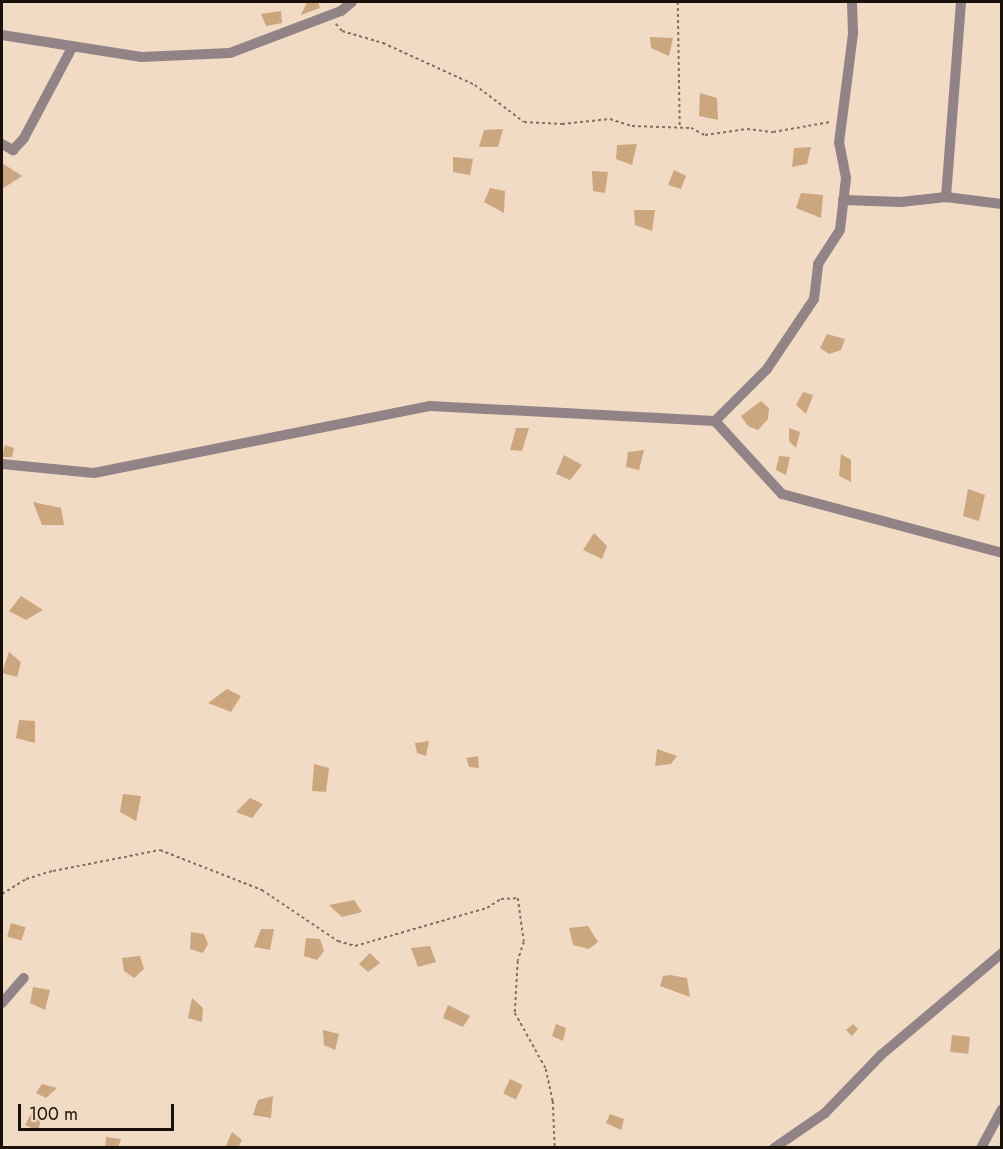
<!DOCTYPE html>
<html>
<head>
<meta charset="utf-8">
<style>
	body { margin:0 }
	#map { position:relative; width:1003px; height:1149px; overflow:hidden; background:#f1dbc5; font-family:Jost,sans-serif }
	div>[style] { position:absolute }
	.building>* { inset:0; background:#cca67e; transform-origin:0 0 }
	.path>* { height:1.5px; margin-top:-0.75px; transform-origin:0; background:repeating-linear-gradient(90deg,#817264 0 3px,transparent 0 6px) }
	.street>* { height:10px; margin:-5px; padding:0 5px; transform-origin:5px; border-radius:5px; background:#928486 }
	span { translate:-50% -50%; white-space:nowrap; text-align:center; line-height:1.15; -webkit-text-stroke:4.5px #f1dbc5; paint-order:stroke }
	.frame { position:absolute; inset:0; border:3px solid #19110a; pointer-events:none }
	.scale { position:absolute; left:18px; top:1104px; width:156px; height:27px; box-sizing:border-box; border:3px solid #19110a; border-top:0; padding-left:8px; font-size:18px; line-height:21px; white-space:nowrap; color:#19110a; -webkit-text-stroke:4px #f1dbc5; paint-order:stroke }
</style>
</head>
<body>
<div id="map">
	<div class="building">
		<i style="clip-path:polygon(307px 2px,318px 2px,320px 8px,301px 15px)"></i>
		<i style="clip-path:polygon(281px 11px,282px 23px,266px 26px,261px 14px)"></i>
		<i style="clip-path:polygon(650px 37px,673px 38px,669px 56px,651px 48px)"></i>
		<i style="clip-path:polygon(700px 93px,717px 98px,718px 120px,699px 116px)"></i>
		<i style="clip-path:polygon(503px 129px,498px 147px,479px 147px,484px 130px)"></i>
		<i style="clip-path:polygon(637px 144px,632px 165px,616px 159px,617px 145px)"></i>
		<i style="clip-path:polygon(811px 147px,807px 164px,792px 167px,794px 148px)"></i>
		<i style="clip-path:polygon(453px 157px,473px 159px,470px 175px,453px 172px)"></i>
		<i style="clip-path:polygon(2px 163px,22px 176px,2px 189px)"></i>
		<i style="clip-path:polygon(674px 170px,686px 176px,681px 189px,668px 185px)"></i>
		<i style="clip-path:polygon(592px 171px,608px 172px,605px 193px,593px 191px)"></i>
		<i style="clip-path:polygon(490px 188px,505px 191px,504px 213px,484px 202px)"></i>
		<i style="clip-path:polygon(801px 193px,823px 195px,821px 218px,796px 208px)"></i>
		<i style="clip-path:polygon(634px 210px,655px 210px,652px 231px,635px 225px)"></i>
		<i style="clip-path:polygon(827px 334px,845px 339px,841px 350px,829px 354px,820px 348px)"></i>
		<i style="clip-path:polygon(803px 392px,813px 395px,806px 414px,796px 405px)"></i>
		<i style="clip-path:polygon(761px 401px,769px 408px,768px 419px,758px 430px,748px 426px,741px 416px)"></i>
		<i style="clip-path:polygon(516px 428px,529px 428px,522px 451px,510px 450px)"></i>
		<i style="clip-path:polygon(789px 428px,800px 432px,796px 448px,789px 441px)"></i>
		<i style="clip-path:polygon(5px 445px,14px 448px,12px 457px,2px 457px)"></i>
		<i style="clip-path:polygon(644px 450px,639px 470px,626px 467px,628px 452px)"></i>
		<i style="clip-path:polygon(841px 454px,851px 460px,851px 482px,839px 476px)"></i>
		<i style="clip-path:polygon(564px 455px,582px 465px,570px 480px,556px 474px)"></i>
		<i style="clip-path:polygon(779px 456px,790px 457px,786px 475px,776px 470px)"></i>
		<i style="clip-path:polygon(968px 489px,985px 495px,979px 521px,963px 516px)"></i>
		<i style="clip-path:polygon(33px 502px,61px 508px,64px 525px,42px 525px)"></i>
		<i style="clip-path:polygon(594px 533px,607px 546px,602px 559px,583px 550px)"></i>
		<i style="clip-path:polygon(21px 596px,43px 610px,26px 620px,9px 611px)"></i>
		<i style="clip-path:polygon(9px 652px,21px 662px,17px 677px,2px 673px)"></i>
		<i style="clip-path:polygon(227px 689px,241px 696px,231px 712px,208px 703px)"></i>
		<i style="clip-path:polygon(19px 720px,35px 721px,35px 743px,16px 738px)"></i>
		<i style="clip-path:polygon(429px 741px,426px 756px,417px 753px,415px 743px)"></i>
		<i style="clip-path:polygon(657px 749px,677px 756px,671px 764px,655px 766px)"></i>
		<i style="clip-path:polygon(478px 756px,479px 768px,469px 767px,466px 758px)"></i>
		<i style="clip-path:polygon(314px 764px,329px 768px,326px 792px,312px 791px)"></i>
		<i style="clip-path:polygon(123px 794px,141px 796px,136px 821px,120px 812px)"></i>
		<i style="clip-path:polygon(250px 798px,263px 804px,252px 818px,236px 812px)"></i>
		<i style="clip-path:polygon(354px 900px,362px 912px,342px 917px,329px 905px)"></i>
		<i style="left:11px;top:923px;width:15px;height:14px;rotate:16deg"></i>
		<i style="clip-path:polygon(588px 926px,598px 942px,589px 949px,573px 945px,569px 928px)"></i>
		<i style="clip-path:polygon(261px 929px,274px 929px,270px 950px,254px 947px)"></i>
		<i style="clip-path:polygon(191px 932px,204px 934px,208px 944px,203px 953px,190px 949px)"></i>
		<i style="clip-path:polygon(306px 938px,320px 939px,324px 951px,317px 960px,304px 956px)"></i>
		<i style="clip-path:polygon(430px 946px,436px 962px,418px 967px,411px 948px)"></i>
		<i style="clip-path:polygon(370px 953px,380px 963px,368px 972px,359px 964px)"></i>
		<i style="clip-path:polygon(140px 956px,144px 969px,134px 978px,124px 971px,122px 958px)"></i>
		<i style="clip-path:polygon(670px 975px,687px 978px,690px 997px,660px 986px,663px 976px)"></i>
		<i style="clip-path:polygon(33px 987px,50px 990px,45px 1010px,30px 1003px)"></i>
		<i style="clip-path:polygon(192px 998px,203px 1008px,202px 1022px,188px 1018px)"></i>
		<i style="clip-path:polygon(448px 1005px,470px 1016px,463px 1027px,443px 1018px)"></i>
		<i style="clip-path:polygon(556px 1024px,566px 1028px,563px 1041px,552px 1036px)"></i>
		<i style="clip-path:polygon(853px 1024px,858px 1029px,852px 1036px,846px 1030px)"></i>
		<i style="clip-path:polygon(323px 1030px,339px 1034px,335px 1050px,324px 1045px)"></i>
		<i style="left:952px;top:1035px;width:18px;height:17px;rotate:6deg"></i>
		<i style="left:510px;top:1079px;width:14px;height:16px;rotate:25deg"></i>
		<i style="clip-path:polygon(42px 1084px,57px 1088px,46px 1098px,36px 1093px)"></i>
		<i style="clip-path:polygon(273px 1096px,271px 1118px,253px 1115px,258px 1100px)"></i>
		<i style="clip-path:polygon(31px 1114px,42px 1116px,38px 1131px,25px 1125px)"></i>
		<i style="clip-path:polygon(610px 1114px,624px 1119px,621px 1130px,606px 1123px)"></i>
		<i style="clip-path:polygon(232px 1132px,242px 1140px,238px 1148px,225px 1148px)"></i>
		<i style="clip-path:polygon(106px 1137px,121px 1139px,118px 1148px,105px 1148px)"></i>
	</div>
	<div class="path">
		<i style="left:678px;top:2px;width:124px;rotate:89.1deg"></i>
		<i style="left:336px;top:24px;width:9px;rotate:49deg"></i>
		<i style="left:342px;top:31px;width:43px;rotate:16.3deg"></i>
		<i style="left:383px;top:43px;width:101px;rotate:24.5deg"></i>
		<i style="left:475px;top:85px;width:61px;rotate:37.1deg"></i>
		<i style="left:524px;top:122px;width:38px;rotate:3deg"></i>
		<i style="left:562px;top:124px;width:48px;rotate:-5.9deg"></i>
		<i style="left:610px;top:119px;width:23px;rotate:18deg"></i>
		<i style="left:632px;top:126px;width:59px;rotate:1.9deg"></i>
		<i style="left:691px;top:128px;width:16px;rotate:27deg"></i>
		<i style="left:705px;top:135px;width:42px;rotate:-8.1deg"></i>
		<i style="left:747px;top:129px;width:26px;rotate:7deg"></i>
		<i style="left:773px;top:132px;width:58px;rotate:-10deg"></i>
		<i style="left:2px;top:894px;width:28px;rotate:-32deg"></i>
		<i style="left:26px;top:879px;width:28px;rotate:-17deg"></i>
		<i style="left:53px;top:871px;width:109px;rotate:-11.1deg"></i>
		<i style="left:160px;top:850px;width:110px;rotate:21.4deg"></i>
		<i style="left:262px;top:890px;width:92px;rotate:33.9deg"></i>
		<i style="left:338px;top:941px;width:18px;rotate:16deg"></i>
		<i style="left:355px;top:946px;width:137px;rotate:-16.1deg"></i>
		<i style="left:487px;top:908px;width:17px;rotate:-33deg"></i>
		<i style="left:501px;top:899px;width:17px;rotate:-3deg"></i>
		<i style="left:518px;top:898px;width:44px;rotate:82.2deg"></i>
		<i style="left:524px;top:942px;width:20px;rotate:108deg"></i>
		<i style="left:518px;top:961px;width:52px;rotate:93.3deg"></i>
		<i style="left:515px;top:1013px;width:64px;rotate:61deg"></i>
		<i style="left:546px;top:1069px;width:33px;rotate:78deg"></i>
		<i style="left:553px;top:1101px;width:47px;rotate:87.6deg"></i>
	</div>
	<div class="street">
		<i style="left:961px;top:2px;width:196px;rotate:94.4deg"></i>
		<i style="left:946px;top:197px;width:56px;rotate:7.1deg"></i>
		<i style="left:2px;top:35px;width:141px;rotate:9deg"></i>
		<i style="left:141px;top:57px;width:89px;rotate:-2.6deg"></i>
		<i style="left:230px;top:53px;width:119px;rotate:-20.7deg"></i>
		<i style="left:341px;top:11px;width:14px;rotate:-39deg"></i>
		<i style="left:2px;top:144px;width:13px;rotate:29deg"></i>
		<i style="left:13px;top:150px;width:16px;rotate:-47deg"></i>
		<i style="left:24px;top:138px;width:104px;rotate:-62deg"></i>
		<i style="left:843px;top:200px;width:58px;rotate:2deg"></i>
		<i style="left:901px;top:202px;width:45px;rotate:-6.3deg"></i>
		<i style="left:715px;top:421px;width:99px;rotate:47.5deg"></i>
		<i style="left:782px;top:494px;width:228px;rotate:15deg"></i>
		<i style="left:2px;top:464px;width:92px;rotate:5.6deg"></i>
		<i style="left:94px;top:473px;width:343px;rotate:-11.3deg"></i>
		<i style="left:430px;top:406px;width:285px;rotate:3deg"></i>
		<i style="left:715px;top:421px;width:74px;rotate:-45deg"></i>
		<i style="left:767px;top:369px;width:84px;rotate:-56.1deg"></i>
		<i style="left:814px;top:299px;width:35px;rotate:-83deg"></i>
		<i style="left:818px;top:264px;width:40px;rotate:-57.1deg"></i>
		<i style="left:840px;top:230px;width:52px;rotate:-83.4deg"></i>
		<i style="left:846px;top:178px;width:36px;rotate:-101deg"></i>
		<i style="left:839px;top:143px;width:111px;rotate:-82.7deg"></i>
		<i style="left:853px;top:33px;width:31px;rotate:-92deg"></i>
		<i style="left:2px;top:1003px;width:33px;rotate:-49deg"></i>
		<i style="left:774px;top:1148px;width:62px;rotate:-34.5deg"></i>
		<i style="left:825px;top:1113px;width:81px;rotate:-46deg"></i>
		<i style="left:881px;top:1055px;width:158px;rotate:-40.1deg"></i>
		<i style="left:981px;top:1148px;width:44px;rotate:-61.7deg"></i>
	</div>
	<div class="frame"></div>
	<div class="scale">100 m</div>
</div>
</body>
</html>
